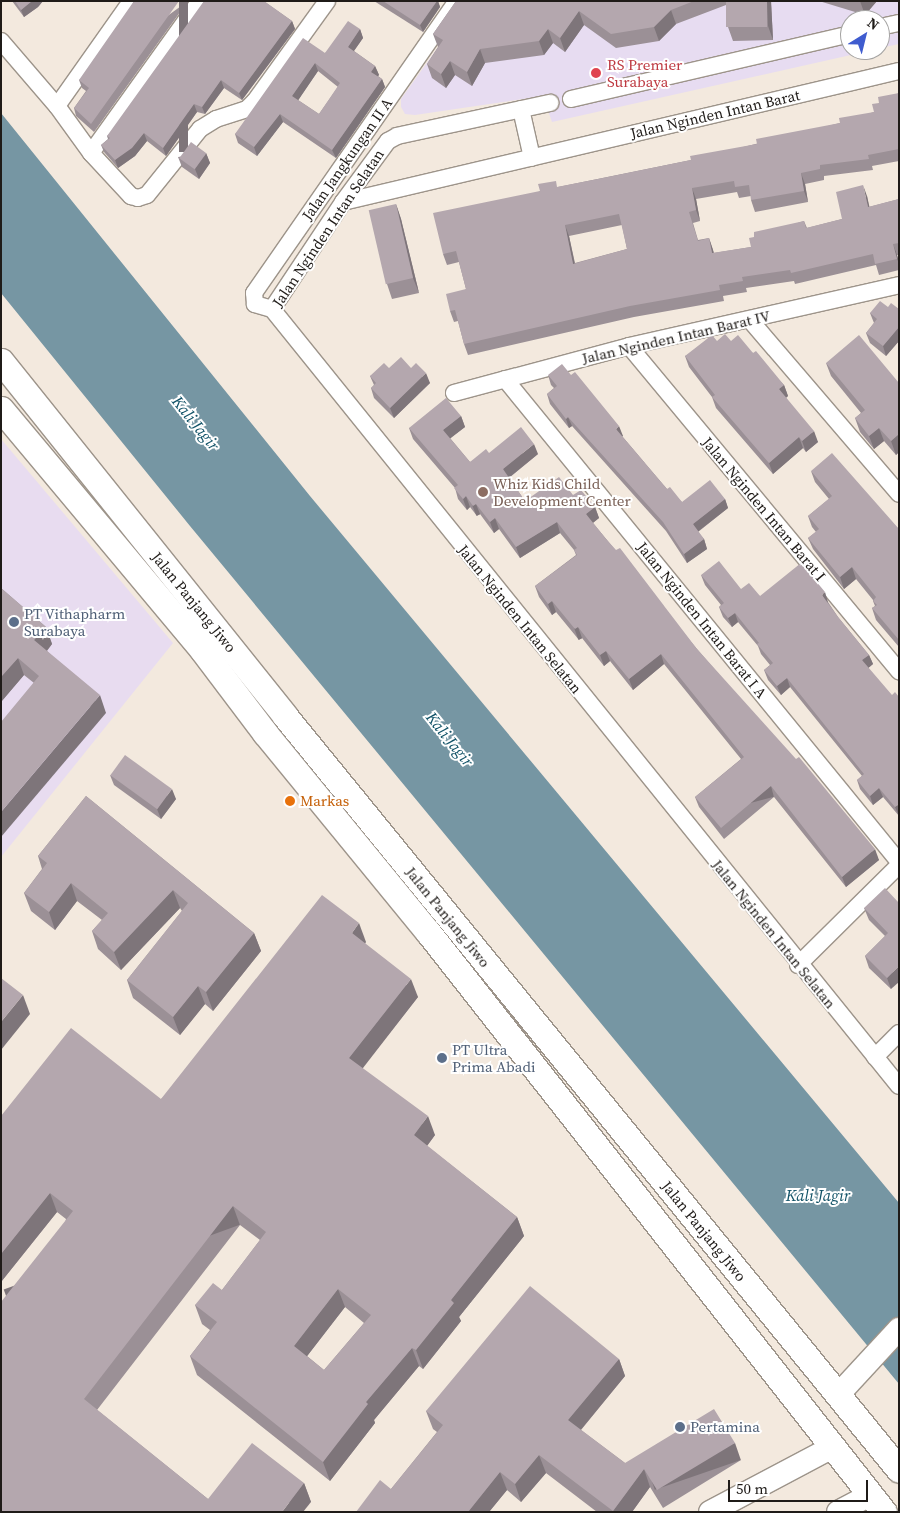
<!DOCTYPE html>
<html>
<head>
<meta charset="utf-8">
<style>
	body { margin:0 }
	#map { position:relative; width:900px; height:1513px; overflow:hidden; background:#f3e9de; font-family:"Source Serif 4",serif }
	div>[style] { position:absolute }
	.industrial>* { inset:0; background:#e8dcf0 }
	.medical>* { inset:0; background:#e7dcf1 }
	.water>* { inset:0; background:#7696a3 }
	.roads { filter:drop-shadow(1px 0 #9d948a) drop-shadow(-1px 0 #9d948a) drop-shadow(0 1px #9d948a) drop-shadow(0 -1px #9d948a) }
	.street>* { height:16px; margin:-8px; padding:0 8px; transform-origin:8px; border-radius:8px; background:#fff }
	.secondary>* { height:22px; margin:-11px; padding:0 11px; transform-origin:11px; border-radius:11px; background:#fff }
	.primary>* { height:25px; margin:-12.5px; padding:0 12.5px; transform-origin:12.5px; border-radius:12.5px; background:#fff }
	.wall>* { inset:0; background:#9b9096 }
	.shaded-wall>* { inset:0; background:#7e757a; transform-origin:0 0 }
	.building>* { inset:0; background:#b4a7ae; transform-origin:0 0 }
	.dots>* { width:14px; height:14px; translate:-50% -50%; box-sizing:border-box; border:2px solid #fff; border-radius:50% }
	span { translate:-50% -50%; white-space:nowrap; text-align:center; line-height:1.15; -webkit-text-stroke:4px #fff; paint-order:stroke }
	.health-label { font-size:15px; color:#be3a42 }
	.left { translate:0 -50%; text-align:left }
	.street-label { font-size:15px; color:#1f1b18 }
	.education-label { font-size:15px; color:#785e54 }
	.service-label { font-size:15px; color:#4e5e75 }
	.food-label { font-size:15px; color:#c56008 }
	.water-label { font-size:16px; color:#125368; font-style:italic }
	.frame { position:absolute; inset:0; border:2px solid #1f1b18; pointer-events:none }
	.north { position:absolute; left:840px; top:10px; width:50px; height:50px; box-sizing:border-box; background:#fff; border:1px solid #a5a4a3; border-radius:50%; rotate:36deg; font-size:14px; font-weight:700; line-height:20px; text-align:center; color:#1f1b18 }
	.north::after { content:''; display:block; margin:auto; width:18px; height:22px; background:#3f5ccf; clip-path:polygon(50% 0,100% 100%,50% 72%,0 100%) }
	.scale { position:absolute; left:728px; top:1480px; width:140px; height:22px; box-sizing:border-box; border:2px solid #1f1b18; border-top:0; padding-left:6px; font-size:15px; line-height:18px; white-space:nowrap; color:#1f1b18; -webkit-text-stroke:4px #fff; paint-order:stroke }
</style>
</head>
<body>
<div id="map">
	<div class="industrial">
		<i style="clip-path:polygon(1px 439px,173px 643px,1px 857px)"></i>
	</div>
	<div class="medical">
		<i style="clip-path:polygon(471px 1px,899px 1px,899px 44px,880px 48px,880px 20px,850px 20px,850px 50px,873px 50px,552px 122px,543px 96px,415px 115px,405px 114px,401px 107px,401px 99px)"></i>
	</div>
	<div class="water">
		<i style="clip-path:polygon(1px 113px,310px 496px,899px 1203px,899px 1384px,190px 526px,1px 293px)"></i>
	</div>
	<div class="roads">
		<div class="street">
			<i style="left:880px;top:27px;width:19px;rotate:-12deg"></i>
			<i style="left:1px;top:41px;width:86px;rotate:49.3deg"></i>
			<i style="left:57px;top:106px;width:58px;rotate:54.1deg"></i>
			<i style="left:91px;top:153px;width:59px;rotate:47.1deg"></i>
			<i style="left:131px;top:196px;width:7px;rotate:16deg"></i>
			<i style="left:138px;top:198px;width:9px;rotate:-18deg"></i>
			<i style="left:147px;top:195px;width:85px;rotate:-51.2deg"></i>
			<i style="left:200px;top:129px;width:19px;rotate:-32deg"></i>
			<i style="left:216px;top:119px;width:33px;rotate:-18deg"></i>
			<i style="left:247px;top:109px;width:11px;rotate:-45deg"></i>
			<i style="left:255px;top:101px;width:123px;rotate:-54.2deg"></i>
			<i style="left:571px;top:99px;width:286px;rotate:-13.1deg"></i>
			<i style="left:57px;top:106px;width:121px;rotate:-54.7deg"></i>
			<i style="left:521px;top:109px;width:50px;rotate:77.3deg"></i>
			<i style="left:91px;top:153px;width:187px;rotate:-54.4deg"></i>
			<i style="left:343px;top:202px;width:571px;rotate:-13.26deg"></i>
			<i style="left:272px;top:309px;width:998px;rotate:51.1deg"></i>
			<i style="left:272px;top:309px;width:18px;rotate:-164deg"></i>
			<i style="left:255px;top:304px;width:11px;rotate:-95deg"></i>
			<i style="left:254px;top:293px;width:356px;rotate:-55.2deg"></i>
			<i style="left:272px;top:309px;width:128px;rotate:-56.4deg"></i>
			<i style="left:343px;top:202px;width:76px;rotate:-53.6deg"></i>
			<i style="left:388px;top:141px;width:10px;rotate:-29deg"></i>
			<i style="left:397px;top:136px;width:157px;rotate:-12.2deg"></i>
			<i style="left:750px;top:320px;width:229px;rotate:49.4deg"></i>
			<i style="left:629px;top:346px;width:423px;rotate:50.3deg"></i>
			<i style="left:505px;top:379px;width:623px;rotate:50.79deg"></i>
			<i style="left:454px;top:393px;width:181px;rotate:-15deg"></i>
			<i style="left:629px;top:346px;width:277px;rotate:-12.7deg"></i>
			<i style="left:798px;top:965px;width:142px;rotate:-44.7deg"></i>
			<i style="left:875px;top:1057px;width:34px;rotate:-45deg"></i>
		</div>
		<div class="secondary">
			<i style="left:838px;top:1395px;width:90px;rotate:-47.3deg"></i>
			<i style="left:710px;top:1512px;width:137px;rotate:-27.9deg"></i>
			<i style="left:838px;top:1512px;width:36px;rotate:-28deg"></i>
		</div>
		<div class="primary">
			<i style="left:1px;top:361px;width:455px;rotate:51.3deg"></i>
			<i style="left:285px;top:716px;width:972px;rotate:50.84deg"></i>
			<i style="left:1px;top:409px;width:315px;rotate:50.1deg"></i>
			<i style="left:203px;top:651px;width:103px;rotate:52.9deg"></i>
			<i style="left:265px;top:733px;width:257px;rotate:50.7deg"></i>
			<i style="left:428px;top:932px;width:738px;rotate:51.83deg"></i>
		</div>
	</div>
	<div class="wall">
		<i style="clip-path:polygon(12px 1px,43px 1px,38px 7px,24px 17px)"></i>
		<i style="clip-path:polygon(188px 1px,94px 132px,76px 116px,74px 108px,86px 91px,82px 88px,79px 80px)"></i>
		<i style="clip-path:polygon(266px 1px,265px 2px,292px 21px,295px 29px,242px 100px,224px 88px,205px 114px,197px 112px,166px 156px,147px 141px,135px 156px,118px 168px,104px 152px,101px 145px,108px 139px,107px 136px)"></i>
		<i style="clip-path:polygon(374px 1px,438px 1px,440px 7px,423px 32px)"></i>
		<i style="clip-path:polygon(456px 1px,771px 1px,773px 40px,733px 41px,728px 27px,726px 5px,676px 24px,659px 41px,616px 48px,584px 25px,565px 52px,553px 43px,544px 55px,485px 63px,472px 86px,455px 75px,446px 88px,432px 78px,427px 64px,438px 47px,433px 34px)"></i>
		<i style="clip-path:polygon(819px 1px,877px 1px,865px 15px)"></i>
		<i style="clip-path:polygon(evenodd,360px 29px,363px 38px,354px 51px,375px 66px,379px 75px,378px 76px,382px 79px,385px 87px,336px 158px,283px 122px,257px 156px,238px 143px,235px 134px,325px 53px,360px 29px,318px 71px,338px 87px,319px 114px,298px 100px,318px 71px)"></i>
		<i style="clip-path:polygon(evenodd,899px 93px,899px 161px,872px 166px,873px 170px,824px 176px,824px 180px,805px 184px,808px 202px,755px 212px,751px 200px,751px 196px,739px 198px,737px 192px,696px 199px,700px 221px,693px 223px,698px 240px,709px 238px,714px 253px,751px 247px,754px 237px,804px 221px,807px 228px,842px 219px,867px 196px,869px 207px,899px 199px,899px 255px,897px 255px,899px 261px,899px 270px,879px 275px,876px 265px,795px 284px,794px 281px,746px 288px,747px 292px,723px 296px,724px 301px,634px 317px,468px 355px,464px 344px,458px 321px,454px 322px,450px 311px,466px 289px,459px 262px,447px 265px,443px 254px,540px 191px,558px 187px,691px 160px,840px 123px,874px 112px,879px 103px,899px 93px,622px 225px,627px 249px,575px 263px,569px 236px,622px 225px)"></i>
		<i style="clip-path:polygon(206px 153px,210px 163px,199px 179px,182px 167px,178px 157px)"></i>
		<i style="clip-path:polygon(396px 204px,401px 219px,419px 293px,392px 299px,387px 284px)"></i>
		<i style="clip-path:polygon(888px 307px,899px 309px,899px 341px,886px 356px,870px 343px,866px 333px,874px 323px,870px 313px)"></i>
		<i style="clip-path:polygon(717px 341px,731px 341px,753px 353px,784px 385px,788px 396px,786px 398px,818px 442px,806px 452px,803px 448px,773px 474px,716px 408px,712px 397px,689px 367px,685px 356px)"></i>
		<i style="clip-path:polygon(826px 363px,899px 383px,899px 452px,896px 455px,884px 441px,874px 449px,860px 432px,855px 418px,861px 413px,831px 376px)"></i>
		<i style="clip-path:polygon(389px 368px,411px 368px,430px 383px,394px 418px,374px 398px,371px 388px,374px 385px,370px 376px)"></i>
		<i style="clip-path:polygon(548px 375px,623px 436px,622px 436px,667px 489px,682px 502px,725px 499px,728px 508px,698px 532px,704px 539px,707px 549px,687px 563px,666px 531px,572px 426px,569px 428px,550px 404px,547px 394px,554px 388px,551px 385px)"></i>
		<i style="clip-path:polygon(461px 416px,465px 427px,450px 438px,470px 462px,489px 453px,538px 454px,509px 478px,525px 501px,573px 495px,595px 507px,599px 518px,593px 523px,697px 649px,879px 860px,846px 887px,774px 797px,724px 839px,699px 807px,695px 797px,741px 759px,664px 664px,633px 690px,610px 661px,604px 666px,582px 638px,579px 640px,556px 612px,552px 615px,539px 597px,535px 586px,576px 555px,574px 550px,560px 533px,520px 558px,499px 529px,494px 533px,480px 514px,477px 516px,470px 507px,467px 510px,458px 499px,455px 488px,413px 439px,409px 428px)"></i>
		<i style="clip-path:polygon(811px 471px,899px 529px,899px 647px,876px 620px,872px 608px,875px 606px,873px 601px,873px 600px,856px 579px,844px 589px,813px 549px,808px 538px,816px 532px,812px 527px,808px 516px,829px 499px,815px 482px)"></i>
		<i style="clip-path:polygon(701px 575px,760px 596px,828px 602px,838px 617px,869px 655px,873px 664px,868px 668px,899px 816px,883px 797px,873px 805px,860px 789px,857px 780px,862px 776px,790px 687px,781px 695px,768px 680px,764px 670px,770px 665px,761px 654px,758px 646px,738px 622px,732px 627px,723px 617px,719px 607px,721px 605px,705px 585px)"></i>
		<i style="clip-path:polygon(1px 588px,46px 627px,52px 644px,47px 651px,106px 713px,34px 683px,24px 675px,1px 702px)"></i>
		<i style="clip-path:polygon(110px 775px,176px 799px,161px 819px,114px 785px)"></i>
		<i style="clip-path:polygon(86px 796px,254px 933px,261px 951px,213px 1011px,205px 1004px,180px 1035px,133px 998px,127px 980px,182px 911px,180px 908px,121px 970px,98px 949px,92px 931px,102px 920px,77px 901px,55px 930px,31px 911px,24px 893px,42px 869px,38px 856px)"></i>
		<i style="clip-path:polygon(899px 903px,891px 989px,869px 968px,865px 956px,885px 936px,869px 920px,864px 908px)"></i>
		<i style="clip-path:polygon(evenodd,366px 942px,365px 944px,418px 997px,362px 1068px,435px 1135px,427px 1146px,517px 1217px,524px 1236px,459px 1317px,461px 1321px,423px 1369px,419px 1366px,374px 1420px,375px 1423px,330px 1481px,197px 1375px,190px 1356px,210px 1330px,202px 1324px,195px 1305px,222px 1290px,260px 1240px,240px 1225px,97px 1410px,208px 1499px,304px 1483px,311px 1502px,1px 1512px,66px 1219px,57px 1212px,1px 1282px,1px 1116px,161px 1099px,366px 942px,345px 1307px,364px 1323px,324px 1370px,307px 1356px,345px 1307px)"></i>
		<i style="clip-path:polygon(619px 1359px,625px 1376px,581px 1430px,625px 1463px,741px 1460px,663px 1508px,650px 1487px,632px 1512px,597px 1512px,546px 1473px,521px 1502px,507px 1490px,489px 1512px,356px 1512px,391px 1489px,437px 1432px,433px 1429px,426px 1411px)"></i>
	</div>
	<div class="shaded-wall">
		<i style="clip-path:polygon(32px 1px,43px 1px,38px 7px,24px 17px,21px 10px)"></i>
		<i style="left:179px;top:1px;width:9px;height:151px"></i>
		<i style="clip-path:polygon(437px 1px,438px 1px,440px 7px,423px 32px,420px 25px)"></i>
		<i style="clip-path:polygon(767px 1px,771px 1px,773px 40px,768px 26px)"></i>
		<i style="clip-path:polygon(860px 1px,877px 1px,865px 15px)"></i>
		<i style="clip-path:polygon(671px 10px,676px 24px,659px 41px,654px 27px)"></i>
		<i style="clip-path:polygon(579px 11px,584px 25px,565px 52px,560px 38px)"></i>
		<i style="clip-path:polygon(292px 21px,295px 29px,242px 100px,239px 93px)"></i>
		<i style="clip-path:polygon(360px 29px,363px 38px,351px 55px,348px 47px)"></i>
		<i style="clip-path:polygon(548px 29px,553px 43px,544px 55px,539px 41px)"></i>
		<i style="clip-path:polygon(480px 49px,485px 63px,472px 86px,467px 72px)"></i>
		<i style="clip-path:polygon(450px 61px,455px 75px,446px 88px,441px 74px)"></i>
		<i style="clip-path:polygon(315px 63px,318px 71px,295px 105px,292px 96px)"></i>
		<i style="clip-path:polygon(375px 66px,379px 75px,374px 80px,371px 72px)"></i>
		<i style="clip-path:polygon(382px 79px,385px 87px,336px 158px,332px 150px)"></i>
		<i style="clip-path:polygon(221px 80px,224px 88px,205px 114px,202px 107px)"></i>
		<i style="clip-path:polygon(194px 104px,197px 112px,166px 156px,163px 148px)"></i>
		<i style="clip-path:polygon(280px 114px,283px 122px,257px 156px,254px 147px)"></i>
		<i style="clip-path:polygon(144px 133px,147px 141px,135px 156px,118px 168px,115px 160px)"></i>
		<i style="clip-path:polygon(206px 153px,210px 163px,199px 179px,195px 169px)"></i>
		<i style="clip-path:polygon(801px 173px,805px 184px,808px 202px,804px 191px)"></i>
		<i style="clip-path:polygon(863px 185px,867px 196px,872px 218px,868px 207px)"></i>
		<i style="clip-path:polygon(692px 188px,696px 199px,700px 221px,696px 210px)"></i>
		<i style="clip-path:polygon(396px 204px,401px 219px,419px 293px,413px 278px)"></i>
		<i style="clip-path:polygon(565px 225px,569px 236px,577px 275px,573px 264px)"></i>
		<i style="clip-path:polygon(709px 238px,713px 250px,716px 264px,712px 253px)"></i>
		<i style="clip-path:polygon(893px 244px,897px 255px,899px 263px,897px 259px)"></i>
		<i style="clip-path:polygon(899px 327px,899px 341px,886px 356px,883px 346px)"></i>
		<i style="clip-path:polygon(426px 373px,430px 383px,394px 418px,390px 408px)"></i>
		<i style="clip-path:polygon(784px 385px,788px 396px,783px 400px,779px 389px)"></i>
		<i style="clip-path:polygon(461px 416px,465px 427px,447px 441px,443px 430px)"></i>
		<i style="clip-path:polygon(568px 417px,572px 426px,569px 428px,566px 419px)"></i>
		<i style="clip-path:polygon(619px 426px,623px 436px,619px 438px,616px 429px)"></i>
		<i style="clip-path:polygon(879px 428px,884px 441px,874px 449px,869px 436px)"></i>
		<i style="clip-path:polygon(814px 431px,818px 442px,806px 452px,802px 441px)"></i>
		<i style="clip-path:polygon(899px 434px,899px 452px,896px 455px,891px 441px)"></i>
		<i style="clip-path:polygon(799px 437px,803px 448px,773px 474px,769px 463px)"></i>
		<i style="clip-path:polygon(534px 444px,538px 454px,506px 480px,503px 469px)"></i>
		<i style="clip-path:polygon(466px 496px,470px 507px,467px 510px,463px 499px)"></i>
		<i style="clip-path:polygon(725px 499px,728px 508px,696px 533px,693px 524px)"></i>
		<i style="left:476px;top:504px;width:11px;height:4px;rotate:68deg"></i>
		<i style="clip-path:polygon(595px 507px,599px 518px,590px 525px,586px 514px)"></i>
		<i style="clip-path:polygon(495px 518px,499px 529px,494px 533px,490px 522px)"></i>
		<i style="clip-path:polygon(557px 522px,560px 533px,520px 558px,516px 547px)"></i>
		<i style="clip-path:polygon(704px 539px,707px 549px,687px 563px,684px 554px)"></i>
		<i style="clip-path:polygon(852px 567px,856px 579px,844px 589px,840px 577px)"></i>
		<i style="clip-path:polygon(825px 592px,828px 602px,826px 604px,822px 595px)"></i>
		<i style="clip-path:polygon(552px 601px,556px 612px,552px 615px,548px 604px)"></i>
		<i style="clip-path:polygon(735px 613px,738px 622px,732px 627px,728px 618px)"></i>
		<i style="clip-path:polygon(46px 627px,52px 644px,41px 658px,34px 640px)"></i>
		<i style="left:578px;top:627px;width:12px;height:4px;rotate:70deg"></i>
		<i style="clip-path:polygon(606px 651px,610px 661px,604px 666px,600px 655px)"></i>
		<i style="clip-path:polygon(661px 654px,664px 664px,633px 690px,629px 679px)"></i>
		<i style="clip-path:polygon(869px 655px,873px 664px,866px 670px,862px 660px)"></i>
		<i style="clip-path:polygon(18px 658px,24px 675px,1px 702px,1px 677px)"></i>
		<i style="clip-path:polygon(787px 678px,790px 687px,781px 695px,777px 686px)"></i>
		<i style="clip-path:polygon(100px 695px,106px 713px,1px 837px,1px 812px)"></i>
		<i style="left:771px;top:786px;width:11px;height:65px;rotate:75deg"></i>
		<i style="clip-path:polygon(879px 788px,883px 797px,873px 805px,870px 796px)"></i>
		<i style="clip-path:polygon(172px 789px,176px 799px,161px 819px,157px 809px)"></i>
		<i style="clip-path:polygon(899px 804px,899px 816px,895px 807px)"></i>
		<i style="clip-path:polygon(875px 849px,879px 860px,846px 887px,842px 877px)"></i>
		<i style="clip-path:polygon(71px 883px,77px 901px,55px 930px,49px 912px)"></i>
		<i style="clip-path:polygon(173px 890px,180px 908px,121px 970px,114px 952px)"></i>
		<i style="clip-path:polygon(359px 923px,366px 942px,358px 952px,352px 933px)"></i>
		<i style="clip-path:polygon(254px 933px,261px 951px,213px 1011px,206px 992px)"></i>
		<i style="clip-path:polygon(899px 966px,899px 982px,891px 989px,887px 978px)"></i>
		<i style="clip-path:polygon(411px 979px,418px 997px,356px 1077px,349px 1058px)"></i>
		<i style="clip-path:polygon(198px 986px,205px 1004px,180px 1035px,173px 1017px)"></i>
		<i style="clip-path:polygon(23px 995px,30px 1014px,1px 1050px,1px 1022px)"></i>
		<i style="clip-path:polygon(428px 1116px,435px 1135px,421px 1154px,414px 1135px)"></i>
		<i style="clip-path:polygon(50px 1193px,57px 1212px,1px 1282px,1px 1254px)"></i>
		<i style="left:233px;top:1206px;width:20px;height:244px;rotate:70deg"></i>
		<i style="clip-path:polygon(517px 1217px,524px 1236px,459px 1317px,461px 1321px,423px 1369px,416px 1350px,451px 1300px)"></i>
		<i style="clip-path:polygon(338px 1289px,345px 1307px,301px 1364px,294px 1346px)"></i>
		<i style="clip-path:polygon(412px 1348px,419px 1366px,374px 1420px,375px 1423px,330px 1481px,323px 1462px,366px 1402px)"></i>
		<i style="clip-path:polygon(619px 1359px,625px 1376px,574px 1438px,568px 1420px)"></i>
		<i style="left:735px;top:1443px;width:18px;height:91px;rotate:71deg"></i>
		<i style="clip-path:polygon(539px 1455px,546px 1473px,521px 1502px,515px 1484px)"></i>
		<i style="clip-path:polygon(644px 1469px,650px 1487px,632px 1512px,613px 1512px,613px 1511px)"></i>
		<i style="clip-path:polygon(500px 1472px,507px 1490px,489px 1512px,468px 1512px)"></i>
		<i style="clip-path:polygon(304px 1483px,311px 1502px,303px 1512px,282px 1512px)"></i>
	</div>
	<div class="building">
		<i style="clip-path:polygon(15px 1px,32px 1px,21px 10px)"></i>
		<i style="clip-path:polygon(134px 1px,179px 1px,91px 124px,74px 108px,89px 88px,79px 80px)"></i>
		<i style="clip-path:polygon(204px 1px,264px 1px,292px 21px,239px 93px,221px 80px,202px 107px,194px 104px,163px 148px,144px 133px,132px 148px,115px 160px,101px 145px,110px 138px,107px 136px)"></i>
		<i style="clip-path:polygon(383px 1px,437px 1px,420px 25px)"></i>
		<i style="clip-path:polygon(456px 1px,694px 1px,671px 10px,654px 27px,611px 34px,579px 11px,560px 38px,548px 29px,539px 41px,480px 49px,467px 72px,450px 61px,441px 74px,427px 64px,443px 40px,433px 34px)"></i>
		<i style="left:726px;top:1px;width:41px;height:26px"></i>
		<i style="clip-path:polygon(evenodd,348px 21px,360px 29px,348px 47px,375px 66px,371px 72px,382px 79px,332px 150px,280px 114px,254px 147px,235px 134px,303px 38px,325px 53px,348px 21px,315px 63px,340px 83px,319px 114px,292px 96px,315px 63px)"></i>
		<i style="clip-path:polygon(evenodd,899px 93px,899px 149px,868px 155px,869px 159px,820px 165px,820px 169px,801px 173px,804px 191px,751px 200px,749px 185px,735px 187px,734px 181px,692px 188px,696px 210px,689px 212px,698px 241px,709px 238px,712px 253px,751px 247px,749px 238px,754px 237px,754px 232px,804px 221px,806px 228px,842px 219px,836px 192px,863px 185px,868px 207px,899px 199px,899px 243px,893px 244px,897px 259px,875px 264px,873px 254px,791px 273px,790px 270px,742px 277px,743px 281px,719px 285px,720px 290px,630px 306px,464px 344px,455px 310px,450px 311px,446px 294px,466px 289px,456px 251px,443px 254px,433px 213px,540px 191px,538px 184px,556px 181px,557px 187px,598px 179px,691px 160px,690px 156px,757px 144px,756px 139px,840px 123px,839px 118px,874px 112px,872px 104px,879px 103px,878px 97px,899px 93px,619px 214px,627px 249px,573px 264px,565px 225px,619px 214px)"></i>
		<i style="left:191px;top:142px;width:19px;height:20px;rotate:36deg"></i>
		<i style="left:396px;top:204px;width:76px;height:28px;rotate:77deg"></i>
		<i style="clip-path:polygon(880px 301px,888px 307px,891px 303px,899px 309px,899px 327px,883px 346px,866px 333px,877px 319px,870px 313px)"></i>
		<i style="clip-path:polygon(725px 334px,731px 341px,738px 335px,753px 353px,756px 351px,784px 385px,779px 389px,814px 431px,802px 441px,799px 437px,769px 463px,712px 397px,715px 395px,685px 356px,712px 335px,717px 341px)"></i>
		<i style="clip-path:polygon(859px 335px,899px 383px,899px 434px,891px 441px,879px 428px,869px 436px,855px 418px,865px 410px,826px 363px)"></i>
		<i style="clip-path:polygon(401px 357px,411px 368px,416px 363px,426px 373px,390px 408px,371px 388px,376px 383px,370px 376px,384px 363px,389px 368px)"></i>
		<i style="clip-path:polygon(562px 364px,571px 375px,575px 372px,619px 426px,616px 429px,667px 489px,670px 487px,682px 502px,710px 480px,725px 499px,693px 524px,704px 539px,684px 554px,663px 522px,568px 417px,566px 419px,547px 394px,557px 386px,548px 375px)"></i>
		<i style="clip-path:polygon(446px 398px,461px 416px,443px 430px,470px 462px,486px 449px,489px 453px,521px 427px,534px 444px,503px 469px,525px 501px,559px 477px,573px 495px,581px 490px,595px 507px,586px 514px,606px 539px,616px 550px,620px 548px,697px 649px,796px 759px,799px 757px,875px 849px,842px 877px,771px 786px,721px 828px,695px 797px,744px 757px,661px 654px,629px 679px,606px 651px,600px 655px,578px 627px,575px 629px,552px 601px,548px 604px,535px 586px,577px 555px,574px 550px,577px 548px,557px 522px,516px 547px,495px 518px,490px 522px,476px 504px,473px 506px,466px 496px,463px 499px,454px 488px,458px 485px,409px 428px)"></i>
		<i style="clip-path:polygon(832px 453px,899px 529px,899px 640px,872px 608px,877px 605px,873px 601px,876px 597px,852px 567px,840px 577px,808px 538px,819px 529px,808px 516px,832px 496px,811px 471px)"></i>
		<i style="clip-path:polygon(719px 561px,741px 589px,749px 583px,760px 596px,801px 563px,825px 592px,822px 595px,838px 617px,869px 655px,862px 660px,892px 695px,895px 692px,899px 697px,899px 804px,895px 807px,879px 788px,870px 796px,857px 780px,864px 774px,787px 678px,777px 686px,764px 670px,773px 663px,757px 644px,759px 643px,735px 613px,728px 618px,719px 607px,724px 603px,701px 575px)"></i>
		<i style="clip-path:polygon(1px 588px,46px 627px,34px 640px,100px 695px,1px 812px,1px 722px,39px 676px,18px 658px,1px 677px)"></i>
		<i style="left:125px;top:755px;width:58px;height:25px;rotate:36deg"></i>
		<i style="clip-path:polygon(86px 796px,254px 933px,206px 992px,198px 986px,173px 1017px,127px 980px,188px 903px,173px 890px,114px 952px,92px 931px,108px 913px,71px 883px,49px 912px,24px 893px,47px 863px,38px 856px)"></i>
		<i style="clip-path:polygon(885px 888px,899px 903px,899px 966px,887px 978px,865px 956px,888px 933px,864px 908px)"></i>
		<i style="clip-path:polygon(evenodd,322px 895px,359px 923px,352px 933px,411px 979px,349px 1058px,428px 1116px,414px 1135px,517px 1217px,451px 1300px,454px 1303px,416px 1350px,412px 1348px,366px 1402px,368px 1404px,323px 1462px,190px 1356px,217px 1322px,195px 1305px,213px 1283px,222px 1290px,266px 1232px,233px 1206px,84px 1399px,208px 1499px,252px 1443px,304px 1483px,282px 1512px,1px 1512px,1px 1302px,73px 1211px,50px 1193px,1px 1254px,1px 1116px,71px 1028px,161px 1099px,322px 895px,338px 1289px,371px 1315px,324px 1370px,294px 1346px,338px 1289px)"></i>
		<i style="clip-path:polygon(1px 978px,23px 995px,1px 1022px)"></i>
		<i style="clip-path:polygon(530px 1286px,619px 1359px,568px 1420px,625px 1463px,714px 1409px,735px 1443px,657px 1490px,644px 1469px,613px 1511px,539px 1455px,515px 1484px,500px 1472px,468px 1512px,356px 1512px,380px 1480px,391px 1489px,443px 1425px,426px 1411px)"></i>
	</div>
	<div class="dots">
		<i style="left:596px;top:73px;background:#e0444e"></i>
		<i style="left:483px;top:492px;background:#8d6e63"></i>
		<i style="left:14px;top:622px;background:#5c6f8a"></i>
		<i style="left:290px;top:801px;background:#e8710a"></i>
		<i style="left:442px;top:1058px;background:#5c6f8a"></i>
		<i style="left:680px;top:1427px;background:#5c6f8a"></i>
	</div>
	<div class="health-label">
		<span class="left" style="left:607px;top:73px">RS Premier<br>Surabaya</span>
	</div>
	<div class="street-label">
		<span style="left:715px;top:114px;rotate:-13deg">Jalan Nginden Intan Barat</span>
		<span style="left:347px;top:159px;rotate:-55deg">Jalan Jangkungan II A</span>
		<span style="left:328px;top:228px;rotate:-56deg">Jalan Nginden Intan Selatan</span>
		<span style="left:676px;top:337px;rotate:-13deg">Jalan Nginden Intan Barat IV</span>
		<span style="left:764px;top:509px;rotate:50deg">Jalan Nginden Intan Barat I</span>
		<span style="left:194px;top:602px;rotate:51deg">Jalan Panjang Jiwo</span>
		<span style="left:520px;top:619px;rotate:51deg">Jalan Nginden Intan Selatan</span>
		<span style="left:702px;top:620px;rotate:51deg">Jalan Nginden Intan Barat I A</span>
		<span style="left:448px;top:917px;rotate:51deg">Jalan Panjang Jiwo</span>
		<span style="left:774px;top:934px;rotate:51deg">Jalan Nginden Intan Selatan</span>
		<span style="left:704px;top:1231px;rotate:51deg">Jalan Panjang Jiwo</span>
	</div>
	<div class="education-label">
		<span class="left" style="left:493px;top:492px">Whiz Kids Child<br>Development Center</span>
	</div>
	<div class="service-label">
		<span class="left" style="left:24px;top:622px">PT Vithapharm<br>Surabaya</span>
		<span class="left" style="left:452px;top:1058px">PT Ultra<br>Prima Abadi</span>
		<span class="left" style="left:690px;top:1427px">Pertamina</span>
	</div>
	<div class="food-label">
		<span class="left" style="left:300px;top:801px">Markas</span>
	</div>
	<div class="water-label">
		<span style="left:196px;top:423px;rotate:51deg">Kali Jagir</span>
		<span style="left:450px;top:739px;rotate:51deg">Kali Jagir</span>
		<span style="left:818px;top:1195px">Kali Jagir</span>
	</div>
	<div class="frame"></div>
	<div class="north">N</div>
	<div class="scale">50 m</div>
</div>
</body>
</html>
